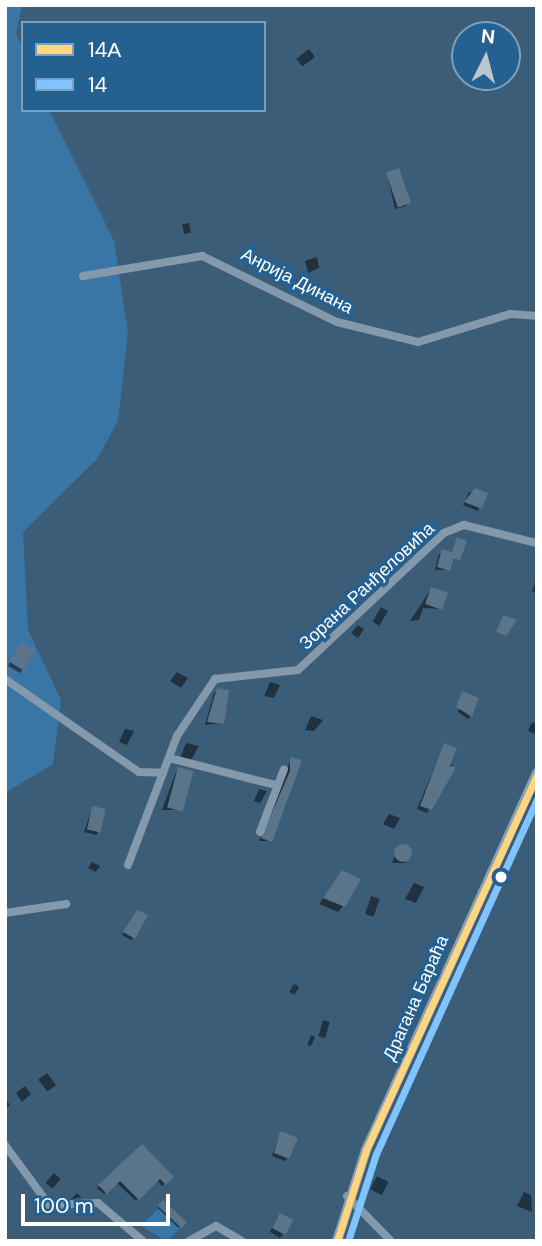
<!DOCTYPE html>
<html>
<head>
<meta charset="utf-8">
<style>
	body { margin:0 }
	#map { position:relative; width:542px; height:1246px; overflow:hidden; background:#3c5d78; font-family:"DM Sans",sans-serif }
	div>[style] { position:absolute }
	.green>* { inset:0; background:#3976a6 }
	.shadow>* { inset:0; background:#0007; transform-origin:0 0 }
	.building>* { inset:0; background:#5a7489; transform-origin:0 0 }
	.round { border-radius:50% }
	.street>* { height:8px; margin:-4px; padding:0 4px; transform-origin:4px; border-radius:4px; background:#8499ab }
	.secondary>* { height:10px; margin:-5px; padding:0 5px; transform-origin:5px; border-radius:5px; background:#8ca0af }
	.bus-1>* { height:7px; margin:-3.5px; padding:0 3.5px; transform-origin:3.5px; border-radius:3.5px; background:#ffd580 }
	.bus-2>* { height:7px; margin:-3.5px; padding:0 3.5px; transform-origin:3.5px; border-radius:3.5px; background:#80c4ff }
	.dots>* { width:19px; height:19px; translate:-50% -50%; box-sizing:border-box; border:4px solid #246090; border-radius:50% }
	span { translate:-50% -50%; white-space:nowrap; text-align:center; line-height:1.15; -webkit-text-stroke:7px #246090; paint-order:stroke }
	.street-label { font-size:18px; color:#fff }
	.frame { position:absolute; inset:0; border:7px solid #fff; pointer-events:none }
	.legend { position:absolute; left:21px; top:21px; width:245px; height:91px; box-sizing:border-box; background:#246090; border:2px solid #7ca0bc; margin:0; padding:9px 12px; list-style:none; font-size:21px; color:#fff }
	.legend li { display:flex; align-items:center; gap:14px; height:35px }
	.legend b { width:35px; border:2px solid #7ca0bc }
	.north { position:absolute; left:451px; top:21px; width:70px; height:70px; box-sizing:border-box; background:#246090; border:2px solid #7ca0bc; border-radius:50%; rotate:6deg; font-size:19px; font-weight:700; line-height:28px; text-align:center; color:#fff }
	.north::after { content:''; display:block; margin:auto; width:24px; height:32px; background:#bbc6d0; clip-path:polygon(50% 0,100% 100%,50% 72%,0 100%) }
	.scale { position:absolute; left:21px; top:1194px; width:149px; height:32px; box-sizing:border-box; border:4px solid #fff; border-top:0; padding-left:9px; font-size:21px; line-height:24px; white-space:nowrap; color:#fff; -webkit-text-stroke:5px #246090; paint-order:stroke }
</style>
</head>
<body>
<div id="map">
	<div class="green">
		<i style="clip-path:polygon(5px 5px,22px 5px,16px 33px,23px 50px,23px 110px,49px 110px,114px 241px,128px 332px,118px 421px,97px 459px,23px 532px,28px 630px,61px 700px,53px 764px,5px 793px)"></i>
		<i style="clip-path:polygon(159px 1208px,181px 1228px,166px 1241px,141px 1226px)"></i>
	</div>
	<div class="shadow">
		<i style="left:309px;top:49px;width:10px;height:16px;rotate:53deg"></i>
		<i style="clip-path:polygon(387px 174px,409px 202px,406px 206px,395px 209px)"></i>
		<i style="left:189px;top:223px;width:10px;height:7px;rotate:79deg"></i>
		<i style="clip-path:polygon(317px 257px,319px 268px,308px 273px,305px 261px)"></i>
		<i style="clip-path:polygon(469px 492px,485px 494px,478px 511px,463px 505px)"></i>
		<i style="clip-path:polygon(458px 539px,464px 542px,449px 570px,435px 570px,439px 554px,451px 554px)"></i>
		<i style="clip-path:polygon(536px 580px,537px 580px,537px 593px,532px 591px)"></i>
		<i style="clip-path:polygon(431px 589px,441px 609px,423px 608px,419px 620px,410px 621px)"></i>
		<i style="left:381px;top:607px;width:8px;height:17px;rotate:30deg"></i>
		<i style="clip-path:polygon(358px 625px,364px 629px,358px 638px,351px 633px)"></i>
		<i style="clip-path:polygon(18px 647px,23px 669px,20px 673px,8px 666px)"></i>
		<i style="clip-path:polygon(177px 672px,188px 678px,181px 688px,170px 681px)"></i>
		<i style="clip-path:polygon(270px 682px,280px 685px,274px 698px,264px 696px)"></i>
		<i style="clip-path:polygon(218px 690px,222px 723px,205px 725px,214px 693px)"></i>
		<i style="clip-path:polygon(462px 693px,471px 716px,468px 719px,458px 712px)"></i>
		<i style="clip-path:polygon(311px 716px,323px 720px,314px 731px,305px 730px)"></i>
		<i style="clip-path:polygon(537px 721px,537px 735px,528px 731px,531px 724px)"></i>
		<i style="clip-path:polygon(125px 729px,134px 731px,127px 745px,119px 742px)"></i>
		<i style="clip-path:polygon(186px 743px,199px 746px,191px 760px,180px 758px)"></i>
		<i style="clip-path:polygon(444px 745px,453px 768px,427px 813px,417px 809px)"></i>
		<i style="clip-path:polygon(291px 759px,299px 761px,271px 841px,259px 841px)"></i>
		<i style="clip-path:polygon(179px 769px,177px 810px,162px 810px,176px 772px)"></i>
		<i style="clip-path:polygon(259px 789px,267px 791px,260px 803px,254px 801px)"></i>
		<i style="clip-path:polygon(92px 808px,99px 831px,96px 835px,84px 832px)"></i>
		<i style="clip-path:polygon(389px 814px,400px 818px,394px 829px,383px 824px)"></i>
		<i style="clip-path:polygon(398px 849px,411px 850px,405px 863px,392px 863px)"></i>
		<i style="clip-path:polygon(92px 862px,100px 866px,96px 872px,88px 868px)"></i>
		<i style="clip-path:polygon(337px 878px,343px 906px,338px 912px,319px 904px)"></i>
		<i style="clip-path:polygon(414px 883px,424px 887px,416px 903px,405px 899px)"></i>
		<i style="left:371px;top:896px;width:9px;height:19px;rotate:18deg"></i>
		<i style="clip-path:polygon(135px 915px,134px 938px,131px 940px,122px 935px)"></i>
		<i style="left:294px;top:984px;width:6px;height:9px;rotate:31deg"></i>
		<i style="left:323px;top:1020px;width:7px;height:17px;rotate:16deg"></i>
		<i style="clip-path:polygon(311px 1035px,315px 1037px,311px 1046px,307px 1045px)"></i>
		<i style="clip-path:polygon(394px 1054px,399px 1054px,395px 1062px,391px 1061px)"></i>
		<i style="left:47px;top:1073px;width:15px;height:11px;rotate:53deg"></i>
		<i style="clip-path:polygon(25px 1086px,31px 1094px,22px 1102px,16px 1093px)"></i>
		<i style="clip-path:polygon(5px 1098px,10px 1105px,5px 1109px)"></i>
		<i style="clip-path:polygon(280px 1133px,288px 1158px,285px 1161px,272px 1156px)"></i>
		<i style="clip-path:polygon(141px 1146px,172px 1177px,162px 1186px,157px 1180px,136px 1201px,116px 1182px,104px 1194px,97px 1188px)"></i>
		<i style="left:54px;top:1173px;width:9px;height:13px;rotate:41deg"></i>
		<i style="left:377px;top:1176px;width:13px;height:15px;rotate:27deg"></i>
		<i style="clip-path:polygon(524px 1192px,531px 1195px,532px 1212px,517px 1206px)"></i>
		<i style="clip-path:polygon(77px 1193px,81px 1197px,70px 1200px)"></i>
		<i style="left:163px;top:1202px;width:29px;height:8px;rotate:44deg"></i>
		<i style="clip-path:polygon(277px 1218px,283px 1234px,280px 1238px,270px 1232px)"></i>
	</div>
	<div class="building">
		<i style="left:399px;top:168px;width:37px;height:14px;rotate:71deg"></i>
		<i style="clip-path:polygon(475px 488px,488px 493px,482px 509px,464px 502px)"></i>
		<i style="clip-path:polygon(457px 537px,467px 541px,460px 560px,454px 559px,450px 571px,437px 567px,442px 549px,452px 552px)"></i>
		<i style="left:431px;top:587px;width:18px;height:18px;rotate:19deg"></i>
		<i style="clip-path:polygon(503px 615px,517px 620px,506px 636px,496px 632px)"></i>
		<i style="left:21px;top:642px;width:17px;height:23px;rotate:31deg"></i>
		<i style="clip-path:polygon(217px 688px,229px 690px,224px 724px,207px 722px)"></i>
		<i style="clip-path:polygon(462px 691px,479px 698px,472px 717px,456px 707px)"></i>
		<i style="clip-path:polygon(444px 743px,457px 748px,450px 766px,456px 767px,432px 810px,420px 806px)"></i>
		<i style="clip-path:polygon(290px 757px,302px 760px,272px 842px,261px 838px,290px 771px)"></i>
		<i style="left:178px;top:767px;width:16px;height:42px;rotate:15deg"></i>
		<i style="left:92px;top:806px;width:14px;height:24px;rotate:12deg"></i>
		<i class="round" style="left:394px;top:844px;width:18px;height:18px"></i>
		<i style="clip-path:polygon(342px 870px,361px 879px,345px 907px,323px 898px)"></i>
		<i style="clip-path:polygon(137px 910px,148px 915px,135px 939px,123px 932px)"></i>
		<i style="clip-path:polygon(280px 1131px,298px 1138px,289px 1159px,274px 1153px)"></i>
		<i style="clip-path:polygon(142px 1144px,174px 1177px,166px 1185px,160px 1179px,139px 1200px,120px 1181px,107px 1194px,98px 1185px)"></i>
		<i style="left:163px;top:1200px;width:33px;height:8px;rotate:43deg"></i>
		<i style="left:280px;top:1213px;width:15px;height:17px;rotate:28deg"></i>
	</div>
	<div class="street">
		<i style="left:83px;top:276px;width:121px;rotate:-9.5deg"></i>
		<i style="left:202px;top:256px;width:150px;rotate:26.1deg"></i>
		<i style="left:337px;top:322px;width:83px;rotate:13.9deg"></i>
		<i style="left:418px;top:342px;width:96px;rotate:-16.9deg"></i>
		<i style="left:510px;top:314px;width:27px;rotate:4deg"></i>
		<i style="left:5px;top:679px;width:163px;rotate:34.8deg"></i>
		<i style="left:139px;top:772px;width:24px;rotate:2deg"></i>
		<i style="left:169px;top:758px;width:110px;rotate:14.2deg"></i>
		<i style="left:260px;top:832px;width:67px;rotate:-69.1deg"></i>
		<i style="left:128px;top:865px;width:138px;rotate:-69.2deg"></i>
		<i style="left:177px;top:736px;width:69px;rotate:-56.3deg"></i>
		<i style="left:215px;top:679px;width:83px;rotate:-6.2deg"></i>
		<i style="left:298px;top:670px;width:200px;rotate:-43.2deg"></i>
		<i style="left:444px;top:533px;width:22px;rotate:-22deg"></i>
		<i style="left:464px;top:525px;width:75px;rotate:13.9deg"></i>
		<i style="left:5px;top:913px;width:62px;rotate:-8.4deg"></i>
		<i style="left:5px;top:1145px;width:74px;rotate:53.7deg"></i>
		<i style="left:49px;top:1205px;width:49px;rotate:-2.3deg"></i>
		<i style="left:98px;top:1203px;width:59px;rotate:40.2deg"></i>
		<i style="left:347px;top:1196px;width:63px;rotate:45.6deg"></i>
		<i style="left:189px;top:1241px;width:31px;rotate:-29deg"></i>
		<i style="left:216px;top:1226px;width:30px;rotate:30deg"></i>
	</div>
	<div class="secondary">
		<i style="left:337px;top:1241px;width:96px;rotate:-72.3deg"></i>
		<i style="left:366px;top:1150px;width:414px;rotate:-65.6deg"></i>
	</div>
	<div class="bus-1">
		<i style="left:337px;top:1241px;width:96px;rotate:-72.3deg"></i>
		<i style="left:366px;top:1150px;width:413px;rotate:-65.5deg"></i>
	</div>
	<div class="bus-2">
		<i style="left:348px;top:1241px;width:91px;rotate:-72.2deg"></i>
		<i style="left:376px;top:1154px;width:390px;rotate:-65.6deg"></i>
	</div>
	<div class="dots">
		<i style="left:501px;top:877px;background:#fff"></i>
	</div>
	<div class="street-label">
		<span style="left:297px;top:281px;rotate:27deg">Анрија Динана</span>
		<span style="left:367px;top:586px;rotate:-43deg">Зорана Ранђеловића</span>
		<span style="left:416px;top:998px;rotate:-66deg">Драгана Бараћа</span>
	</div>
	<div class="frame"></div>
	<ul class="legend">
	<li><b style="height:9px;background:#ffd580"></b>14А</li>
	<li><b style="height:9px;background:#80c4ff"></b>14</li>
	</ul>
	<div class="north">N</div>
	<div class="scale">100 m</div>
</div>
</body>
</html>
